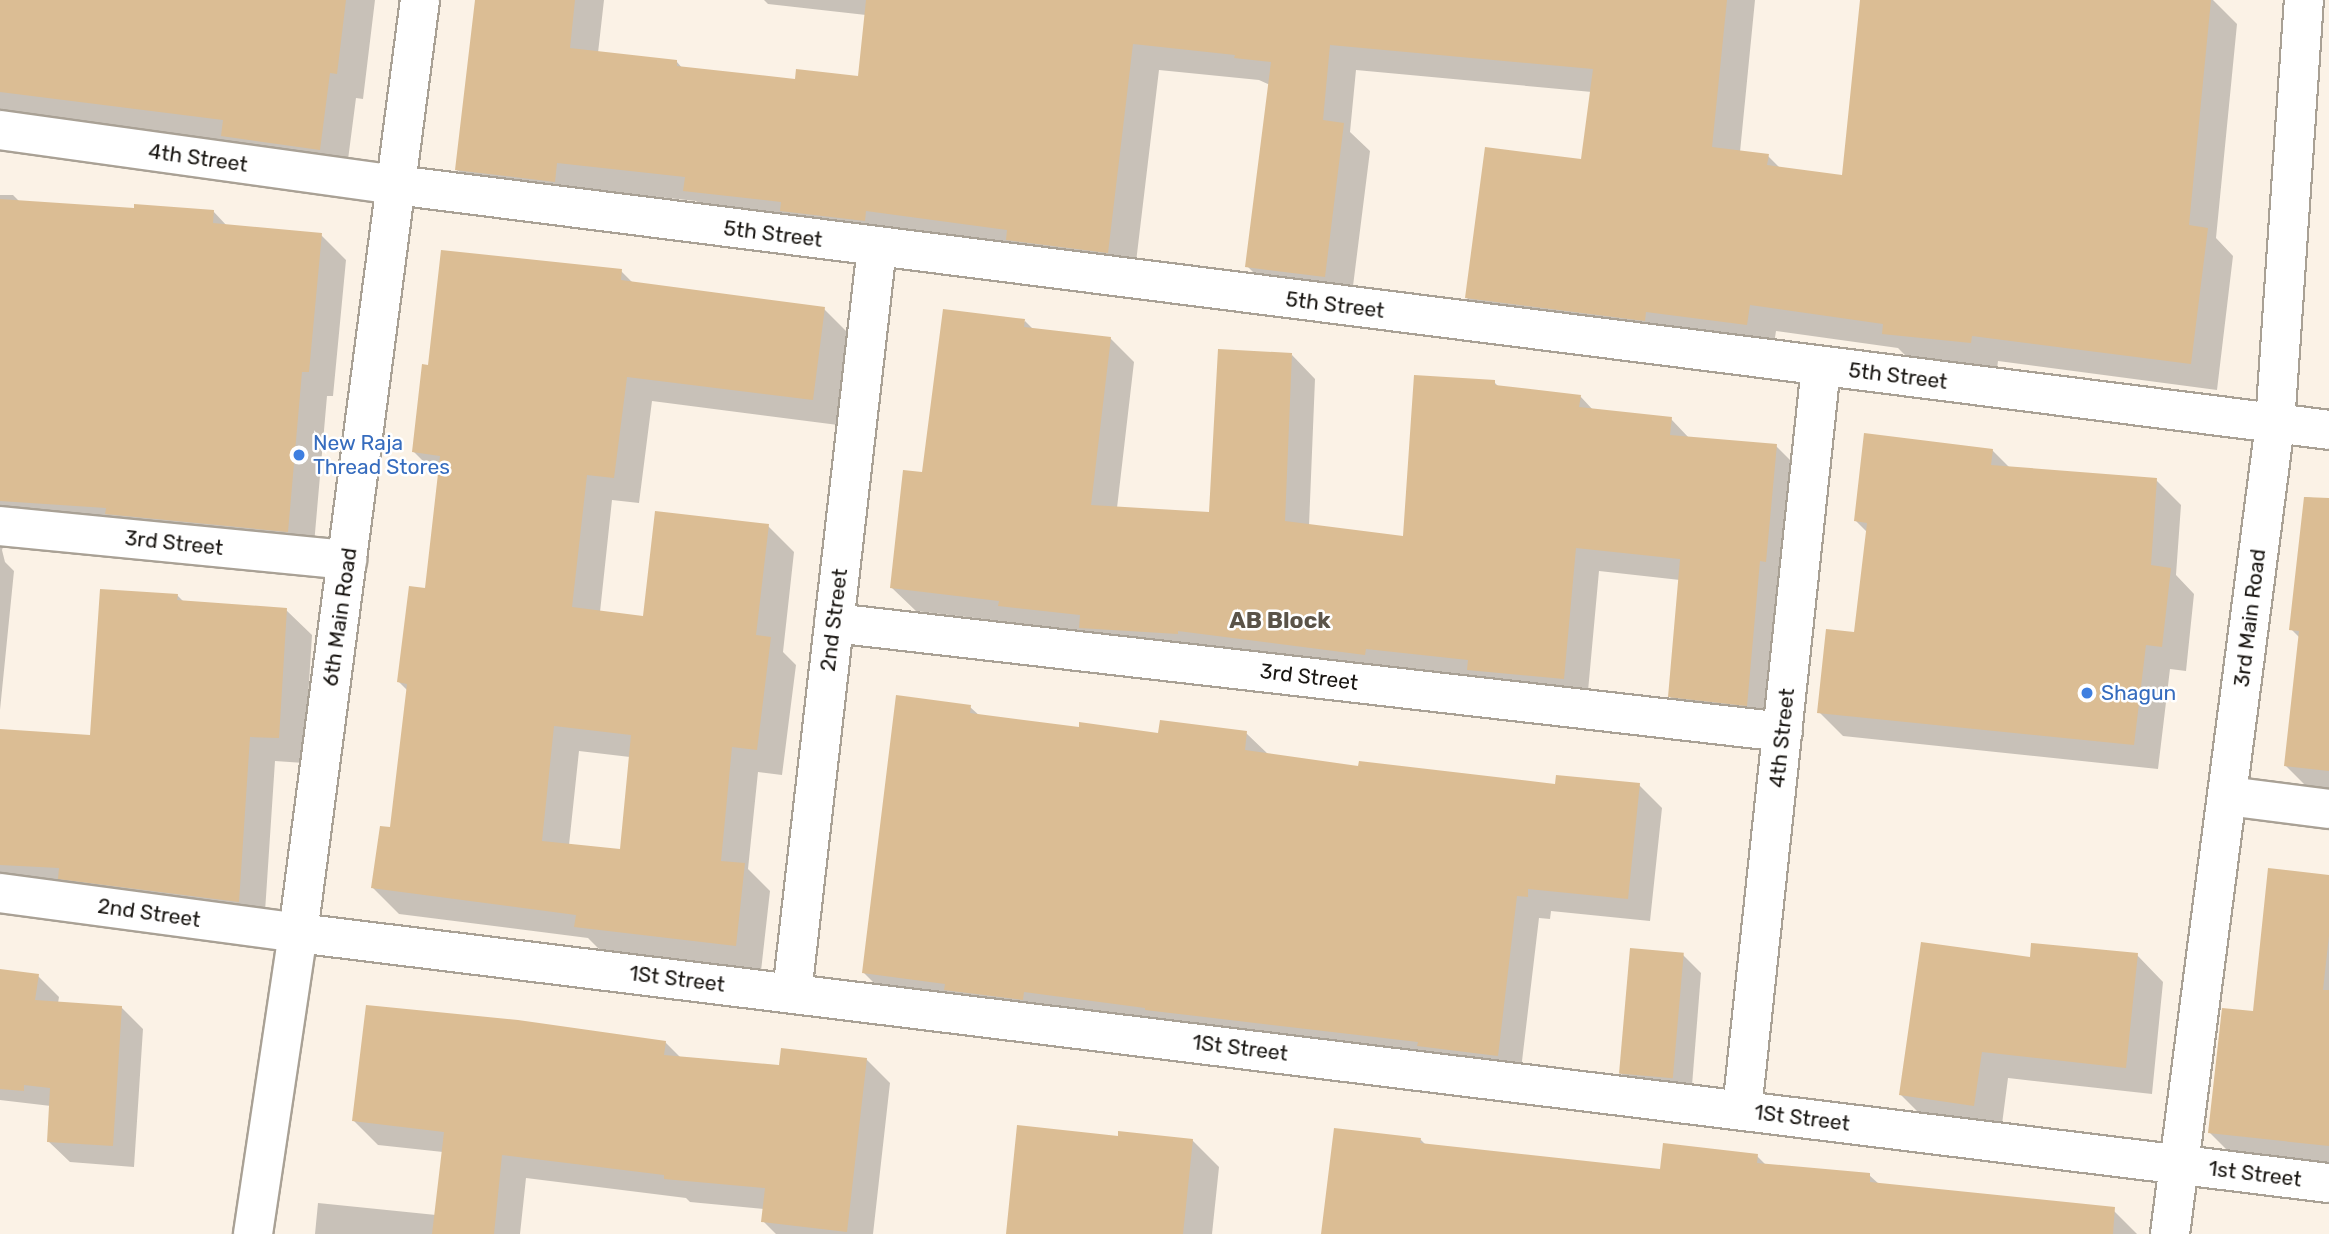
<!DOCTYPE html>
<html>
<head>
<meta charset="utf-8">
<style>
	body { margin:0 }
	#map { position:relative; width:2329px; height:1234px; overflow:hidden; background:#fbf2e6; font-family:Rubik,sans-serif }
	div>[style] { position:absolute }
	.shadow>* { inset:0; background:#0003 }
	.building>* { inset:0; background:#dbbd94; transform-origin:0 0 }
	.roads { filter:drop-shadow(2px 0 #a9a195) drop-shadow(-2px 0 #a9a195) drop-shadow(0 2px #a9a195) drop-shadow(0 -2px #a9a195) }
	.street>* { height:38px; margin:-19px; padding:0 19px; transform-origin:19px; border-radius:19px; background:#fff }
	.secondary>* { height:38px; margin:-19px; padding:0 19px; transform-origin:19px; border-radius:19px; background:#fff }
	.dots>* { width:19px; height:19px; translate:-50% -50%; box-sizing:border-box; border:4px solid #fff; border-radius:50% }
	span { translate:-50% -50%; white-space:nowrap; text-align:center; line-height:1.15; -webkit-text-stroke:5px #fff; paint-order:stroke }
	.street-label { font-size:21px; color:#191612 }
	.shop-label { font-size:21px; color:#366cbe }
	.left { translate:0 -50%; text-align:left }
	.neighbourhood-label { font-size:23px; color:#5a5348; font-weight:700 }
</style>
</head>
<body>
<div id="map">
	<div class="shadow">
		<i style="clip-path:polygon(0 0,375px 0,363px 99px,356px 98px,346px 175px,0 115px)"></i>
		<i style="clip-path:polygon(477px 0,604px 0,598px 53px,677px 62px,683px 69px,797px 81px,860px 78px,866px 15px,768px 4px,764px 0,1755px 0,1740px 152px,1768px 156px,1780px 168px,1843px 177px,1861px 0,2213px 0,2237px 24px,2216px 238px,2233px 256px,2217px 390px,1998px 361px,1997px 369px,1910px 360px,1898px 348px,1776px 331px,1773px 351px,1494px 324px,1467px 298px,1583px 161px,1592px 92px,1356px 70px,1350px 132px,1370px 151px,1351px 302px,1274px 293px,1247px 266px,1270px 85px,1259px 80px,1159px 70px,1134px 279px,712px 217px,696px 201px,583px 189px,581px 208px,484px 196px,457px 170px)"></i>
		<i style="clip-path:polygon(0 195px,13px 195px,20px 202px,135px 210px,213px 211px,228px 227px,321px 235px,346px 260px,333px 396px,327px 396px,313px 556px,6px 539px,2px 550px,5px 562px,14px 571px,0 710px)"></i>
		<i style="clip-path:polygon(evenodd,621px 271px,634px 284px,824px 309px,850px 335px,838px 425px,652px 401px,639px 503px,612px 500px,600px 612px,645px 618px,768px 526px,794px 552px,783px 652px,796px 665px,782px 775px,758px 772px,748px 869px,770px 891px,761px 971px,602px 952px,588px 938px,399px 914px,373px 888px,392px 829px,408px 691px,399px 682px,426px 590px,439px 477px,414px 452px,430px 367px,621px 271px,579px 751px,630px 757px,621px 851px,569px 845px,579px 751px)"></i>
		<i style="clip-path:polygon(1025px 321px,1034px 330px,1110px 338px,1134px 362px,1117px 508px,1211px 514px,1292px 355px,1315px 379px,1309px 526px,1404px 538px,1494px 382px,1500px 388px,1580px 396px,1594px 411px,1671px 419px,1690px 439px,1776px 446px,1800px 470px,1770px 729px,1693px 720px,1669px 696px,1680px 580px,1599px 571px,1587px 702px,1024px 629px,1017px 623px,916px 611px,892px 588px,923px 474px)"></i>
		<i style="clip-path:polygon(1992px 450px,2010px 468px,2156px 480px,2181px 505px,2176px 575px,2194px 594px,2186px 671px,2170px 669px,2158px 769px,1843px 736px,1819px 712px,1856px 634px,1867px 532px,1856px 521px)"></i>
		<i style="clip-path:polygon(2305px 497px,2329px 500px,2329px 791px,2309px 789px,2286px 766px,2300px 638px,2291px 629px)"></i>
		<i style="clip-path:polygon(177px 595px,184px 602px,286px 610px,312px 635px,304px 763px,275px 761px,264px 927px,0 885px,0 731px,92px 736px)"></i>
		<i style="clip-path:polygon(970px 707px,980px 716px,1080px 729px,1160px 735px,1246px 733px,1269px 755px,1360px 767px,1556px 786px,1639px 785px,1662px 808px,1650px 921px,1551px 911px,1550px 919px,1539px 918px,1520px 1078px,886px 995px,863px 972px)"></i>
		<i style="clip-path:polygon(2329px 877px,2329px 1166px,2233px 1156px,2210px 1133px)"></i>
		<i style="clip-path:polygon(1683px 955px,1701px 973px,1691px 1098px,1638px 1091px,1620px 1073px)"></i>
		<i style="clip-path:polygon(2137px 955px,2163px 982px,2152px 1094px,2008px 1078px,2001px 1132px,1928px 1122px,1901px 1095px,2031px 959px)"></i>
		<i style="clip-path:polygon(0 971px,38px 976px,59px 997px,58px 1003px,121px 1007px,143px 1029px,134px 1167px,70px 1162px,48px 1141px,51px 1106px,0 1100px)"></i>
		<i style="clip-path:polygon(665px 1042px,681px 1058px,780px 1067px,866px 1059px,890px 1083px,873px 1234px,776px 1234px,763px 1221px,764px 1209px,690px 1202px,686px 1198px,526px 1178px,520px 1234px,315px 1234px,318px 1203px,436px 1215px,443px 1152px,378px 1145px,354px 1121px)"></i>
		<i style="clip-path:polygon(1119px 1138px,1192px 1140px,1219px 1167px,1212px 1234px,1008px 1234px)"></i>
		<i style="clip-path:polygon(1420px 1139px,1427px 1146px,1661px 1171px,1757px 1156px,1767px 1166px,1869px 1175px,1879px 1184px,2111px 1208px,2137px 1234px,1323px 1234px)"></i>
	</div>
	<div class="building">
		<i style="clip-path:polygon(0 0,346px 0,337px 74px,330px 73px,320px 150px,221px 136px,223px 120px,0 92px)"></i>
		<i style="clip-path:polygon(475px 0,575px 0,570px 48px,677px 60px,677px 66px,795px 79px,796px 69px,858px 76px,866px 0,1727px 0,1712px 147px,1769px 154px,1767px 165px,1842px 175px,1860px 0,2211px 0,2189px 225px,2208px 228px,2191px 364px,1972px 336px,1971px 343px,1882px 334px,1883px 324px,1750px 305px,1747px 325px,1646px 312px,1645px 321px,1465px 298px,1485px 147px,1581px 159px,1593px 69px,1330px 45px,1323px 120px,1344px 123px,1325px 277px,1245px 267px,1271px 62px,1234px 58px,1235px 55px,1133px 44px,1108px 253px,1006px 240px,1007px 230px,866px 211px,865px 221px,780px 211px,781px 202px,683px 191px,685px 177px,557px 163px,555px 182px,455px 170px)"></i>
		<i style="clip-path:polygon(0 199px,134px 208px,134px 204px,214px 210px,213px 223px,322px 233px,309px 372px,302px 372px,288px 532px,105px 514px,106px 508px,0 501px)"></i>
		<i style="clip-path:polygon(evenodd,441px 250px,622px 269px,621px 280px,825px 307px,813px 400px,627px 377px,614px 478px,587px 475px,572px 607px,643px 616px,655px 511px,769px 524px,756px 635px,771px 637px,757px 750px,732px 747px,721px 861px,745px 863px,736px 946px,574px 927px,576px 915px,371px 888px,380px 826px,390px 827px,407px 684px,397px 682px,409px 586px,425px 588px,440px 456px,412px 452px,422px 364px,428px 365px,441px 250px,554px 726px,631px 735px,620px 849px,542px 841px,554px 726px)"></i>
		<i style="clip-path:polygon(943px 309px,1025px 319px,1024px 327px,1111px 337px,1091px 505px,1209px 512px,1218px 349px,1292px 353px,1285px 521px,1403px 536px,1414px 375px,1495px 380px,1495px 385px,1581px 395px,1579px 407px,1672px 417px,1670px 435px,1777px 444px,1766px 562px,1760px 561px,1747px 706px,1668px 697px,1680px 559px,1576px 548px,1564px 679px,1467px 670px,1468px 660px,1366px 649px,1365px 655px,1178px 631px,1178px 634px,1079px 628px,1080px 615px,998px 606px,999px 601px,890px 588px,903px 470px,922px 472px)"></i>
		<i style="clip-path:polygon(1864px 433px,1993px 449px,1991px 465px,2157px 478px,2151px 565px,2171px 568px,2162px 647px,2146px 645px,2134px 745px,1817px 713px,1826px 629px,1854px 632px,1867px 523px,1854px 521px)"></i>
		<i style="clip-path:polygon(2304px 497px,2329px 498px,2329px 771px,2284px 766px,2299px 631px,2289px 630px)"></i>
		<i style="clip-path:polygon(100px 589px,178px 594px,177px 600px,287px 608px,279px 738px,250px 737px,239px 902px,58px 879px,59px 868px,0 865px,0 729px,90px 735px)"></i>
		<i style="clip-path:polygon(896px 695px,971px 705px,970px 713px,1079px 727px,1079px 722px,1158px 733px,1160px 720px,1247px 731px,1245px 750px,1358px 766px,1359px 761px,1555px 784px,1556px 775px,1640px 783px,1628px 899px,1528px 889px,1528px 897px,1517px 896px,1498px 1056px,1417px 1046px,1418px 1042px,1145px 1010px,1145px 1008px,1024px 992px,1023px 1000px,944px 990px,945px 984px,862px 973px)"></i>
		<i style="clip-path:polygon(2268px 868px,2329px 875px,2329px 935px,2323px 990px,2329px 990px,2329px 1146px,2208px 1133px,2222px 1008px,2253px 1011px)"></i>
		<i style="clip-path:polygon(1921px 942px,2030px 957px,2031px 943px,2138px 953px,2126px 1068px,1982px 1052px,1974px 1106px,1899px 1095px)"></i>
		<i style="left:1630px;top:948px;width:54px;height:126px;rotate:5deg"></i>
		<i style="clip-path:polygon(0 969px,39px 974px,35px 1000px,122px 1006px,113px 1146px,47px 1142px,50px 1088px,24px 1085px,24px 1091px,0 1089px)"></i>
		<i style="clip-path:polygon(366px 1005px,518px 1020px,666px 1041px,664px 1055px,779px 1065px,781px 1048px,867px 1058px,847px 1232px,761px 1222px,765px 1188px,664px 1179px,664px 1175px,502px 1155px,494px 1234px,432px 1234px,444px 1132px,352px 1121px)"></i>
		<i style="clip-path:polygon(1017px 1125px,1118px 1136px,1118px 1131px,1193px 1139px,1183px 1234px,1006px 1234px)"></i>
		<i style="clip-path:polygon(1334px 1128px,1421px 1138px,1420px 1143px,1660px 1169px,1663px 1143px,1758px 1154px,1757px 1163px,1870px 1173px,1870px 1182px,2115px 1207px,2113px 1234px,1321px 1234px)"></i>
	</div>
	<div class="roads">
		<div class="street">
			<i style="left:0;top:130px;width:400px;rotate:7.9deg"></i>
			<i style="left:396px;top:185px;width:1948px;rotate:7.22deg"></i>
			<i style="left:0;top:526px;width:349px;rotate:5.6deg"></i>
			<i style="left:834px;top:623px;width:955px;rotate:6.55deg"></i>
			<i style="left:2228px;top:796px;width:102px;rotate:7.3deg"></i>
			<i style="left:0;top:893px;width:301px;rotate:7.6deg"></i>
			<i style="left:298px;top:933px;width:2046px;rotate:7.02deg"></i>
			<i style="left:792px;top:993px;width:751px;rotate:-83.5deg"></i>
			<i style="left:1742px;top:1110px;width:747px;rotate:-83.93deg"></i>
			<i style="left:2170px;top:1234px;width:817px;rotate:-82.61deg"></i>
			<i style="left:2275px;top:424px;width:425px;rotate:-86.1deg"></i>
		</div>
		<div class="secondary">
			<i style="left:253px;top:1234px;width:304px;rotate:-81.5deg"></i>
			<i style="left:298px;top:933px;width:941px;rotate:-82.55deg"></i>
		</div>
	</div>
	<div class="dots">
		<i style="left:299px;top:455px;background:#3f7fe0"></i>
		<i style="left:2087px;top:693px;background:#3f7fe0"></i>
	</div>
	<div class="street-label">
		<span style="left:198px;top:158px;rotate:8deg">4th Street</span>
		<span style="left:773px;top:234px;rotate:7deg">5th Street</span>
		<span style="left:1335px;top:305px;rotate:7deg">5th Street</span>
		<span style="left:1898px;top:376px;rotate:7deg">5th Street</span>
		<span style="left:174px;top:543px;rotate:6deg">3rd Street</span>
		<span style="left:340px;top:617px;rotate:-82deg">6th Main Road</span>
		<span style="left:2250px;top:618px;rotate:-83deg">3rd Main Road</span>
		<span style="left:834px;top:620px;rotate:-83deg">2nd Street</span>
		<span style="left:1309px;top:677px;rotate:7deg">3rd Street</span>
		<span style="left:1782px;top:738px;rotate:-84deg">4th Street</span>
		<span style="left:149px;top:913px;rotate:8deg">2nd Street</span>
		<span style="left:677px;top:979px;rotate:7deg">1St Street</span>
		<span style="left:1240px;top:1048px;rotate:7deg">1St Street</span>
		<span style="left:1802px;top:1118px;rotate:7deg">1St Street</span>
		<span style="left:2255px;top:1174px;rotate:7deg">1st Street</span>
	</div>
	<div class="shop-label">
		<span class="left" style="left:313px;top:455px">New Raja<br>Thread Stores</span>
		<span class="left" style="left:2101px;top:693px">Shagun</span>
	</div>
	<div class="neighbourhood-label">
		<span style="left:1280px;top:620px">AB Block</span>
	</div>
</div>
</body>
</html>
